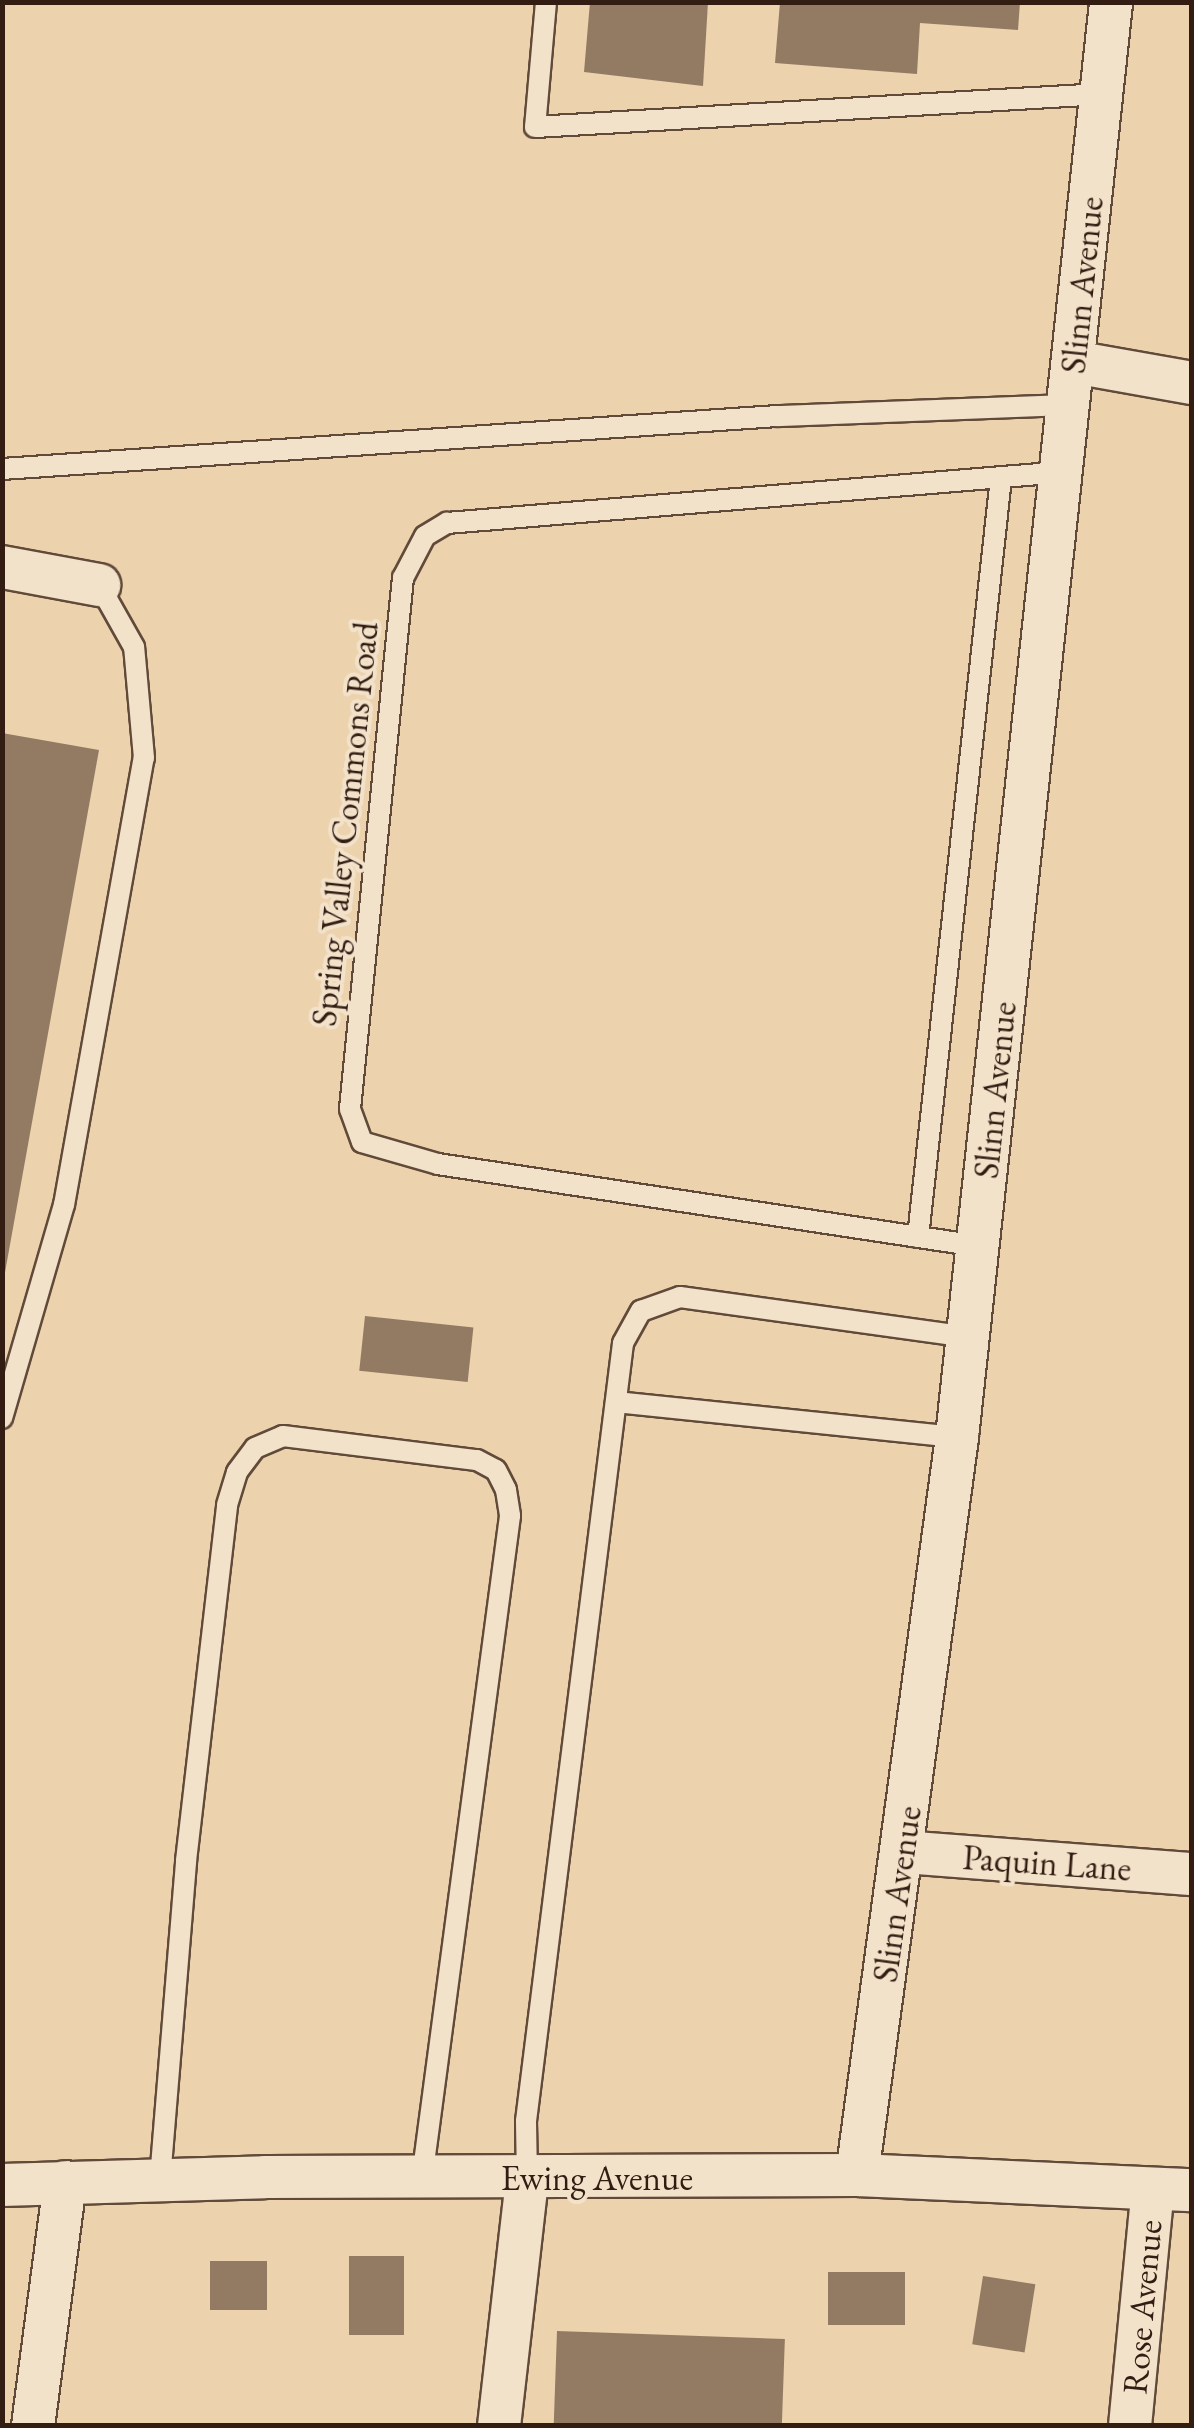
<!DOCTYPE html>
<html>
<head>
<meta charset="utf-8">
<style>
	body { margin:0 }
	#map { position:relative; width:1194px; height:2428px; overflow:hidden; background:#ecd2ad; font-family:"EB Garamond",serif }
	div>[style] { position:absolute }
	.building>* { inset:0; background:#937b63; transform-origin:0 0 }
	.roads { filter:drop-shadow(2px 0 #614a3a) drop-shadow(-2px 0 #614a3a) drop-shadow(0 2px #614a3a) drop-shadow(0 -2px #614a3a) }
	.lane>* { height:20px; margin:-10px; padding:0 10px; transform-origin:10px; border-radius:10px; background:#f3e2ca }
	.street>* { height:42px; margin:-21px; padding:0 21px; transform-origin:21px; border-radius:21px; background:#f3e2ca }
	span { translate:-50% -50%; white-space:nowrap; text-align:center; line-height:1.15; -webkit-text-stroke:8px #f3e2ca; paint-order:stroke }
	.street-label { font-size:35px; color:#331d13 }
	.frame { position:absolute; inset:0; border:5px solid #331d13; pointer-events:none }
</style>
</head>
<body>
<div id="map">
	<div class="building">
		<i style="clip-path:polygon(590px 2px,708px 2px,703px 86px,584px 72px)"></i>
		<i style="clip-path:polygon(780px 2px,1020px 2px,1018px 30px,920px 23px,917px 74px,775px 63px)"></i>
		<i style="clip-path:polygon(2px 733px,99px 750px,4px 1278px,2px 1278px)"></i>
		<i style="left:365px;top:1316px;width:109px;height:55px;rotate:6deg"></i>
		<i style="left:349px;top:2256px;width:55px;height:79px"></i>
		<i style="left:210px;top:2261px;width:57px;height:49px"></i>
		<i style="left:828px;top:2272px;width:77px;height:53px"></i>
		<i style="left:983px;top:2276px;width:53px;height:69px;rotate:9deg"></i>
		<i style="left:557px;top:2331px;width:228px;height:95px;rotate:2deg"></i>
	</div>
	<div class="roads">
		<div class="lane">
			<i style="left:546px;top:2px;width:125px;rotate:95deg"></i>
			<i style="left:535px;top:127px;width:568px;rotate:-3.33deg"></i>
			<i style="left:2px;top:469px;width:778px;rotate:-3.91deg"></i>
			<i style="left:778px;top:416px;width:292px;rotate:-2.2deg"></i>
			<i style="left:918px;top:1237px;width:764px;rotate:-83.76deg"></i>
			<i style="left:978px;top:1246px;width:546px;rotate:-171.37deg"></i>
			<i style="left:438px;top:1164px;width:79px;rotate:-163.9deg"></i>
			<i style="left:362px;top:1142px;width:35px;rotate:-110deg"></i>
			<i style="left:350px;top:1109px;width:534px;rotate:-84.3deg"></i>
			<i style="left:403px;top:578px;width:47px;rotate:-62.4deg"></i>
			<i style="left:425px;top:536px;width:26px;rotate:-31deg"></i>
			<i style="left:447px;top:523px;width:619px;rotate:-4.73deg"></i>
			<i style="left:616px;top:1402px;width:343px;rotate:5.9deg"></i>
			<i style="left:2px;top:1418px;width:222px;rotate:-73.8deg"></i>
			<i style="left:64px;top:1205px;width:454px;rotate:-79.9deg"></i>
			<i style="left:144px;top:758px;width:111px;rotate:-95.1deg"></i>
			<i style="left:134px;top:647px;width:71px;rotate:-119.4deg"></i>
			<i style="left:160px;top:2179px;width:319px;rotate:-85.3deg"></i>
			<i style="left:186px;top:1861px;width:358px;rotate:-83.4deg"></i>
			<i style="left:227px;top:1505px;width:34px;rotate:-73deg"></i>
			<i style="left:237px;top:1472px;width:30px;rotate:-53deg"></i>
			<i style="left:255px;top:1448px;width:30px;rotate:-23deg"></i>
			<i style="left:283px;top:1436px;width:195px;rotate:7.1deg"></i>
			<i style="left:477px;top:1460px;width:21px;rotate:28deg"></i>
			<i style="left:496px;top:1470px;width:22px;rotate:63deg"></i>
			<i style="left:506px;top:1490px;width:26px;rotate:81deg"></i>
			<i style="left:510px;top:1516px;width:668px;rotate:97.57deg"></i>
			<i style="left:527px;top:2179px;width:58px;rotate:-91deg"></i>
			<i style="left:526px;top:2121px;width:784px;rotate:-82.89deg"></i>
			<i style="left:623px;top:1343px;width:37px;rotate:-61deg"></i>
			<i style="left:641px;top:1311px;width:41px;rotate:-19.7deg"></i>
			<i style="left:680px;top:1297px;width:291px;rotate:7.9deg"></i>
		</div>
		<div class="street">
			<i style="left:1074px;top:362px;width:120px;rotate:10.1deg"></i>
			<i style="left:2px;top:567px;width:99px;rotate:10.5deg"></i>
			<i style="left:903px;top:1852px;width:290px;rotate:4.4deg"></i>
			<i style="left:857px;top:2175px;width:745px;rotate:-82.28deg"></i>
			<i style="left:957px;top:1437px;width:1443px;rotate:-83.87deg"></i>
			<i style="left:2px;top:2185px;width:263px;rotate:-1.7deg"></i>
			<i style="left:265px;top:2177px;width:592px;rotate:-0.19deg"></i>
			<i style="left:857px;top:2175px;width:335px;rotate:2.6deg"></i>
			<i style="left:33px;top:2426px;width:246px;rotate:-82.5deg"></i>
			<i style="left:499px;top:2426px;width:249px;rotate:-83.5deg"></i>
			<i style="left:1130px;top:2426px;width:238px;rotate:-84.5deg"></i>
		</div>
	</div>
	<div class="street-label">
		<span style="left:1082px;top:285px;rotate:-84deg">Slinn Avenue</span>
		<span style="left:345px;top:824px;rotate:-84deg">Spring Valley Commons Road</span>
		<span style="left:995px;top:1090px;rotate:-84deg">Slinn Avenue</span>
		<span style="left:1047px;top:1863px;rotate:4deg">Paquin Lane</span>
		<span style="left:897px;top:1894px;rotate:-82deg">Slinn Avenue</span>
		<span style="left:597px;top:2178px">Ewing Avenue</span>
		<span style="left:1142px;top:2307px;rotate:-85deg">Rose Avenue</span>
	</div>
	<div class="frame"></div>
</div>
</body>
</html>
